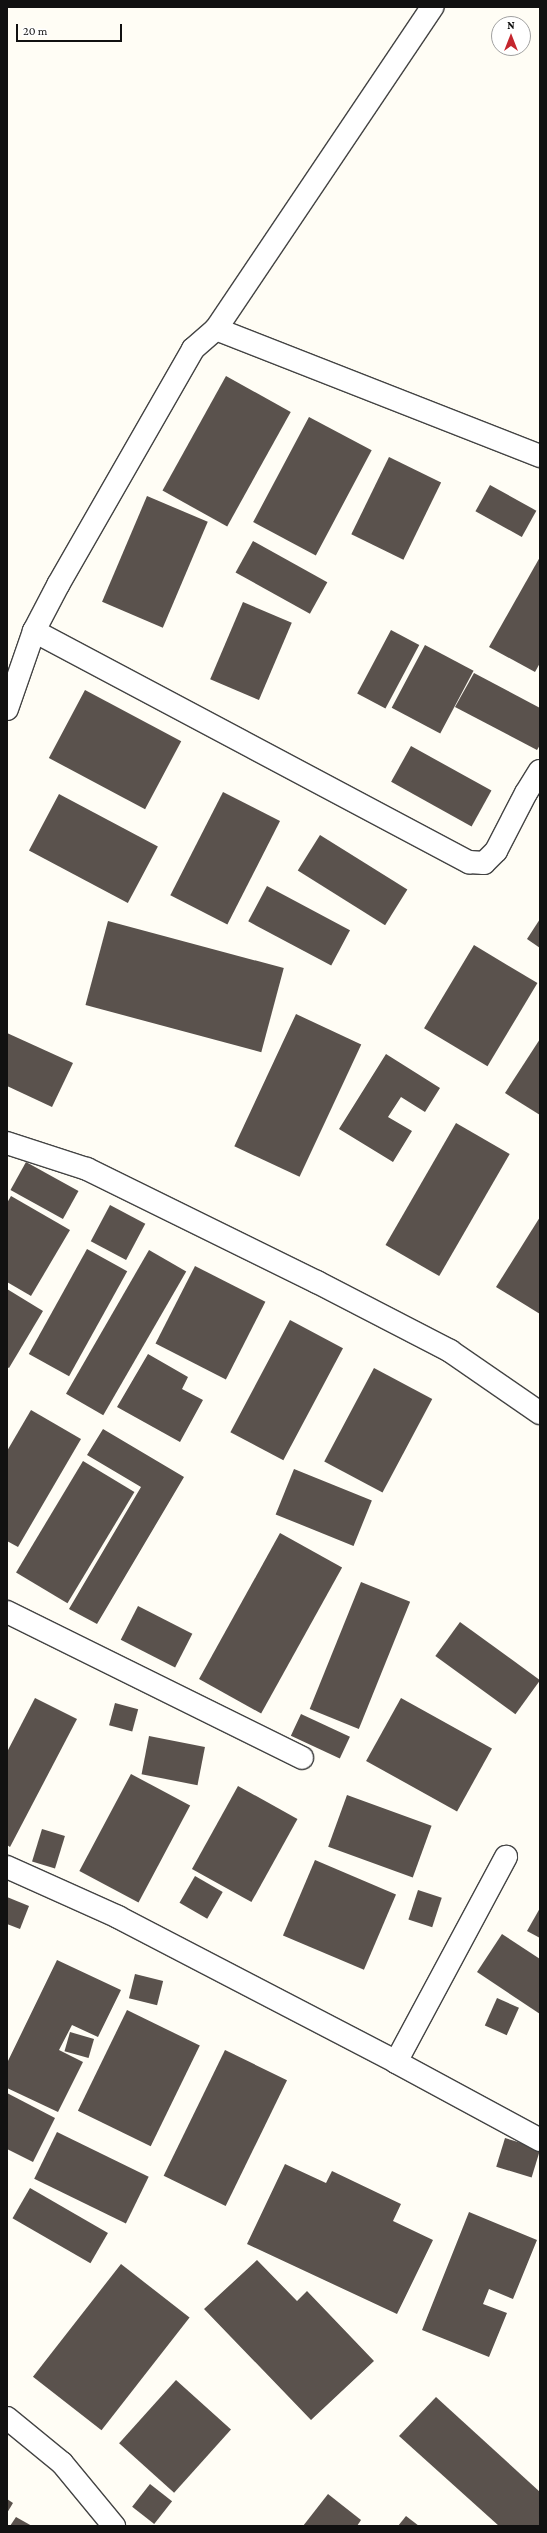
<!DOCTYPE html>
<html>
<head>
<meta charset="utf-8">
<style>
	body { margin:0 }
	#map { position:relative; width:547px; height:2533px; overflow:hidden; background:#fffdf5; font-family:"Crimson Pro",serif }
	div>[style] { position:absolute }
	.building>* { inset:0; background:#5a524d; transform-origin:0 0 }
	.roads { filter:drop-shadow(1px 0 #444) drop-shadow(-1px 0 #444) drop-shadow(0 1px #444) drop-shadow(0 -1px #444) }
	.street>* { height:22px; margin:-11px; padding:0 11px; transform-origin:11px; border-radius:11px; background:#fff }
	span { translate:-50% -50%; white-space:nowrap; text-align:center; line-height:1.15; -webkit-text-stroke:4px #fff; paint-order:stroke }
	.frame { position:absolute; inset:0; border:8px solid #111; pointer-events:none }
	.north { position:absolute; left:491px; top:16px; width:40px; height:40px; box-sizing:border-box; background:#fff; border:1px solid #a0a0a0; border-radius:50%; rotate:0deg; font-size:11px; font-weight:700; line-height:16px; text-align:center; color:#111 }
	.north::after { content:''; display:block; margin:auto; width:14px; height:18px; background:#c4262e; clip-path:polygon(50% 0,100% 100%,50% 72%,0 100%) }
	.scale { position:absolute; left:16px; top:24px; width:106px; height:18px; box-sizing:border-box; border:2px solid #111; border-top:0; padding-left:5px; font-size:12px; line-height:14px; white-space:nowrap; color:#111; -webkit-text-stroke:3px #fff; paint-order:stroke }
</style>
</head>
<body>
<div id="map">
	<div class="building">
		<i style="left:226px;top:376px;width:74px;height:131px;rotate:29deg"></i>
		<i style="left:309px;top:417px;width:71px;height:119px;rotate:28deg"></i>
		<i style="left:389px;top:457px;width:58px;height:86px;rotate:26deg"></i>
		<i style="left:490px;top:485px;width:53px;height:30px;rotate:29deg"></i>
		<i style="left:147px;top:496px;width:66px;height:115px;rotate:23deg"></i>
		<i style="left:253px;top:541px;width:85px;height:36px;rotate:29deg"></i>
		<i style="clip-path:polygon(540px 557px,540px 663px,535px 672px,489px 647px)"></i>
		<i style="left:243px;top:602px;width:53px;height:84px;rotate:23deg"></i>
		<i style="left:391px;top:630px;width:32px;height:72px;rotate:28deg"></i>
		<i style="left:425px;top:645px;width:55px;height:71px;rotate:28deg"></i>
		<i style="clip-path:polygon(474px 673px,540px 708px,540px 745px,537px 750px,455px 707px)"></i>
		<i style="left:85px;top:690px;width:109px;height:77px;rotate:28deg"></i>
		<i style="left:411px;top:746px;width:92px;height:41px;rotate:29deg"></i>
		<i style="left:223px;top:792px;width:64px;height:116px;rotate:27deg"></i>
		<i style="left:59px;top:794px;width:112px;height:64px;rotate:28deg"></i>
		<i style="left:320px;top:835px;width:103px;height:42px;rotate:32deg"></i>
		<i style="left:267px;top:886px;width:94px;height:40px;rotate:28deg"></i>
		<i style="clip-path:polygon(540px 919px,540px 948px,527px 939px)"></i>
		<i style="left:108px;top:921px;width:182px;height:87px;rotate:15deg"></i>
		<i style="left:474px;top:945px;width:74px;height:97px;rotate:31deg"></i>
		<i style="left:296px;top:1014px;width:72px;height:146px;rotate:25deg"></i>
		<i style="clip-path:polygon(7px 1033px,73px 1063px,52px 1107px,7px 1086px)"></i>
		<i style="clip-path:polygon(540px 1039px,540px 1115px,505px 1093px)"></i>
		<i style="clip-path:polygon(386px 1054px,440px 1088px,425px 1112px,401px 1097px,388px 1117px,412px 1131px,393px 1162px,339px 1129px)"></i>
		<i style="left:456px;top:1123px;width:62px;height:141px;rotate:30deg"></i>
		<i style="left:26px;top:1162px;width:60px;height:32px;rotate:29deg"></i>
		<i style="clip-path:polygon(11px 1196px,70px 1230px,31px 1296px,7px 1282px,7px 1203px)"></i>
		<i style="left:110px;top:1205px;width:40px;height:41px;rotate:28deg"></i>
		<i style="clip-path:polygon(540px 1217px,540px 1314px,496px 1287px)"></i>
		<i style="left:87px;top:1249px;width:46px;height:120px;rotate:29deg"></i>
		<i style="left:149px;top:1250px;width:43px;height:166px;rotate:30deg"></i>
		<i style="left:195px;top:1266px;width:79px;height:87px;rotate:27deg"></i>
		<i style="clip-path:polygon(7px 1289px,43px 1311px,9px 1368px,7px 1367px)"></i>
		<i style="left:290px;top:1320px;width:60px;height:127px;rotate:28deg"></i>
		<i style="clip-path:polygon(148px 1354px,188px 1377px,182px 1389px,203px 1400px,180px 1442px,117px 1407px)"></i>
		<i style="left:374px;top:1368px;width:66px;height:106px;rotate:28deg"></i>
		<i style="clip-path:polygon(31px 1410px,81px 1439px,18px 1547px,7px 1541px,7px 1451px)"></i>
		<i style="clip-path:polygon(103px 1429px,184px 1477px,97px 1624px,69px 1609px,141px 1487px,87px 1455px)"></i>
		<i style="left:83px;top:1461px;width:60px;height:130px;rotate:31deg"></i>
		<i style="left:294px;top:1469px;width:84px;height:49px;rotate:22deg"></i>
		<i style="left:280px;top:1533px;width:71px;height:167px;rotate:29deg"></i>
		<i style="left:361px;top:1582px;width:53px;height:137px;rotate:22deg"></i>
		<i style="left:138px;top:1606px;width:61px;height:38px;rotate:27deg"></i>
		<i style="left:460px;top:1622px;width:99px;height:42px;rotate:36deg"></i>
		<i style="clip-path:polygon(35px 1698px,77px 1719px,10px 1847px,7px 1845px,7px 1752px)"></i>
		<i style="left:401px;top:1698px;width:104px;height:72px;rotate:29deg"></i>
		<i style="left:115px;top:1703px;width:24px;height:23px;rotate:15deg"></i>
		<i style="left:301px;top:1714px;width:54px;height:24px;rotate:25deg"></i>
		<i style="left:149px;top:1736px;width:57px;height:39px;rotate:11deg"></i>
		<i style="left:131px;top:1774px;width:67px;height:110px;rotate:28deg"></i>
		<i style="left:238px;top:1786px;width:68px;height:95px;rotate:29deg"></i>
		<i style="left:347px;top:1795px;width:90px;height:55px;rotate:20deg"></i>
		<i style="left:42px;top:1829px;width:24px;height:34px;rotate:17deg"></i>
		<i style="left:315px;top:1860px;width:88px;height:82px;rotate:23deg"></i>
		<i style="left:195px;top:1876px;width:32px;height:31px;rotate:30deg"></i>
		<i style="left:418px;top:1890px;width:25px;height:31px;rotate:18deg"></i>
		<i style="clip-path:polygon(7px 1897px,29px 1906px,20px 1929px,7px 1924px)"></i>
		<i style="clip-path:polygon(540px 1908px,540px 1938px,527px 1931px)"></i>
		<i style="clip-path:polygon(502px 1934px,540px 1959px,540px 2014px,477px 1972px)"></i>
		<i style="clip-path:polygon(57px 1960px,121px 1990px,98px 2037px,72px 2025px,59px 2050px,83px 2062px,58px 2112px,7px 2088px,7px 2063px)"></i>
		<i style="left:135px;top:1974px;width:29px;height:25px;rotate:14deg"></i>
		<i style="left:497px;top:1998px;width:24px;height:30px;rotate:24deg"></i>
		<i style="left:127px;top:2010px;width:81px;height:112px;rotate:26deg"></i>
		<i style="left:70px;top:2032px;width:25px;height:20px;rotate:16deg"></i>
		<i style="left:225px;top:2050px;width:69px;height:140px;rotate:26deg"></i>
		<i style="clip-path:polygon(7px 2093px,55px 2118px,33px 2162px,7px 2149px)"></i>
		<i style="left:57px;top:2132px;width:102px;height:52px;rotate:26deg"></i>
		<i style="left:505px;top:2138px;width:37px;height:30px;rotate:17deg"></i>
		<i style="clip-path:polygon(285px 2164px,326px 2183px,332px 2171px,401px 2204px,393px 2221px,433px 2240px,397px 2314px,247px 2244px)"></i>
		<i style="left:30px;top:2188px;width:90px;height:35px;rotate:30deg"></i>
		<i style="clip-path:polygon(469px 2212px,537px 2240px,513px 2299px,489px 2289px,483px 2304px,507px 2313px,489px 2357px,422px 2330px)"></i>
		<i style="clip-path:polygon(257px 2260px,297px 2301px,307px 2291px,374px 2361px,311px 2420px,204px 2309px)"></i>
		<i style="left:121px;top:2264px;width:87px;height:143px;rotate:38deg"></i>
		<i style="left:176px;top:2380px;width:74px;height:85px;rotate:42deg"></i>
		<i style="clip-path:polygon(436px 2397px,540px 2492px,540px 2526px,499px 2526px,399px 2436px)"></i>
		<i style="left:150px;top:2484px;width:28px;height:29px;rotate:38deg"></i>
		<i style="clip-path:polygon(328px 2494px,361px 2520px,357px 2526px,303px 2526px)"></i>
		<i style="clip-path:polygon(7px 2499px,13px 2503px,7px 2513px)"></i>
		<i style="clip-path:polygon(406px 2516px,419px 2526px,398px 2526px)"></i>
		<i style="clip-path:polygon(16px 2517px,32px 2526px,10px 2526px)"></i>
	</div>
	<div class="roads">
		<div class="street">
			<i style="left:216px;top:329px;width:348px;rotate:21.4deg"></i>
			<i style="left:34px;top:631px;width:493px;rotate:28deg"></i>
			<i style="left:469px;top:862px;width:15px;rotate:4deg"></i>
			<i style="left:484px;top:863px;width:17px;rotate:-45deg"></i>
			<i style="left:496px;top:851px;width:65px;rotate:-62.7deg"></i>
			<i style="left:526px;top:793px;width:26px;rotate:-58deg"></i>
			<i style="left:7px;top:709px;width:83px;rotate:-70.9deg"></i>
			<i style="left:34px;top:631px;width:52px;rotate:-62.4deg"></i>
			<i style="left:58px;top:585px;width:272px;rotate:-60.2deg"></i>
			<i style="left:193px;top:349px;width:30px;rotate:-41deg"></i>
			<i style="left:216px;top:329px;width:388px;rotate:-56.1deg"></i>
			<i style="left:7px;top:1143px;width:84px;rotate:18deg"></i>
			<i style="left:87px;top:1169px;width:256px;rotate:26.2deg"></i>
			<i style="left:317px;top:1282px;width:150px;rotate:27.4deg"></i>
			<i style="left:450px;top:1351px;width:109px;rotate:34.6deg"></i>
			<i style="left:7px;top:1612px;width:329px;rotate:26.3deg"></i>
			<i style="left:7px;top:1867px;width:122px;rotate:24.2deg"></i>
			<i style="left:118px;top:1917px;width:314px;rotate:27.5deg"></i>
			<i style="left:396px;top:2062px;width:164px;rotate:28.4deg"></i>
			<i style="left:396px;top:2062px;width:233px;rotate:-61.8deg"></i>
			<i style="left:7px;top:2418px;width:71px;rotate:39.3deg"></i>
			<i style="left:62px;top:2463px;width:82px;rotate:50.5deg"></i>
		</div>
	</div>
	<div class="frame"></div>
	<div class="north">N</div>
	<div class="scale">20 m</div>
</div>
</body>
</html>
